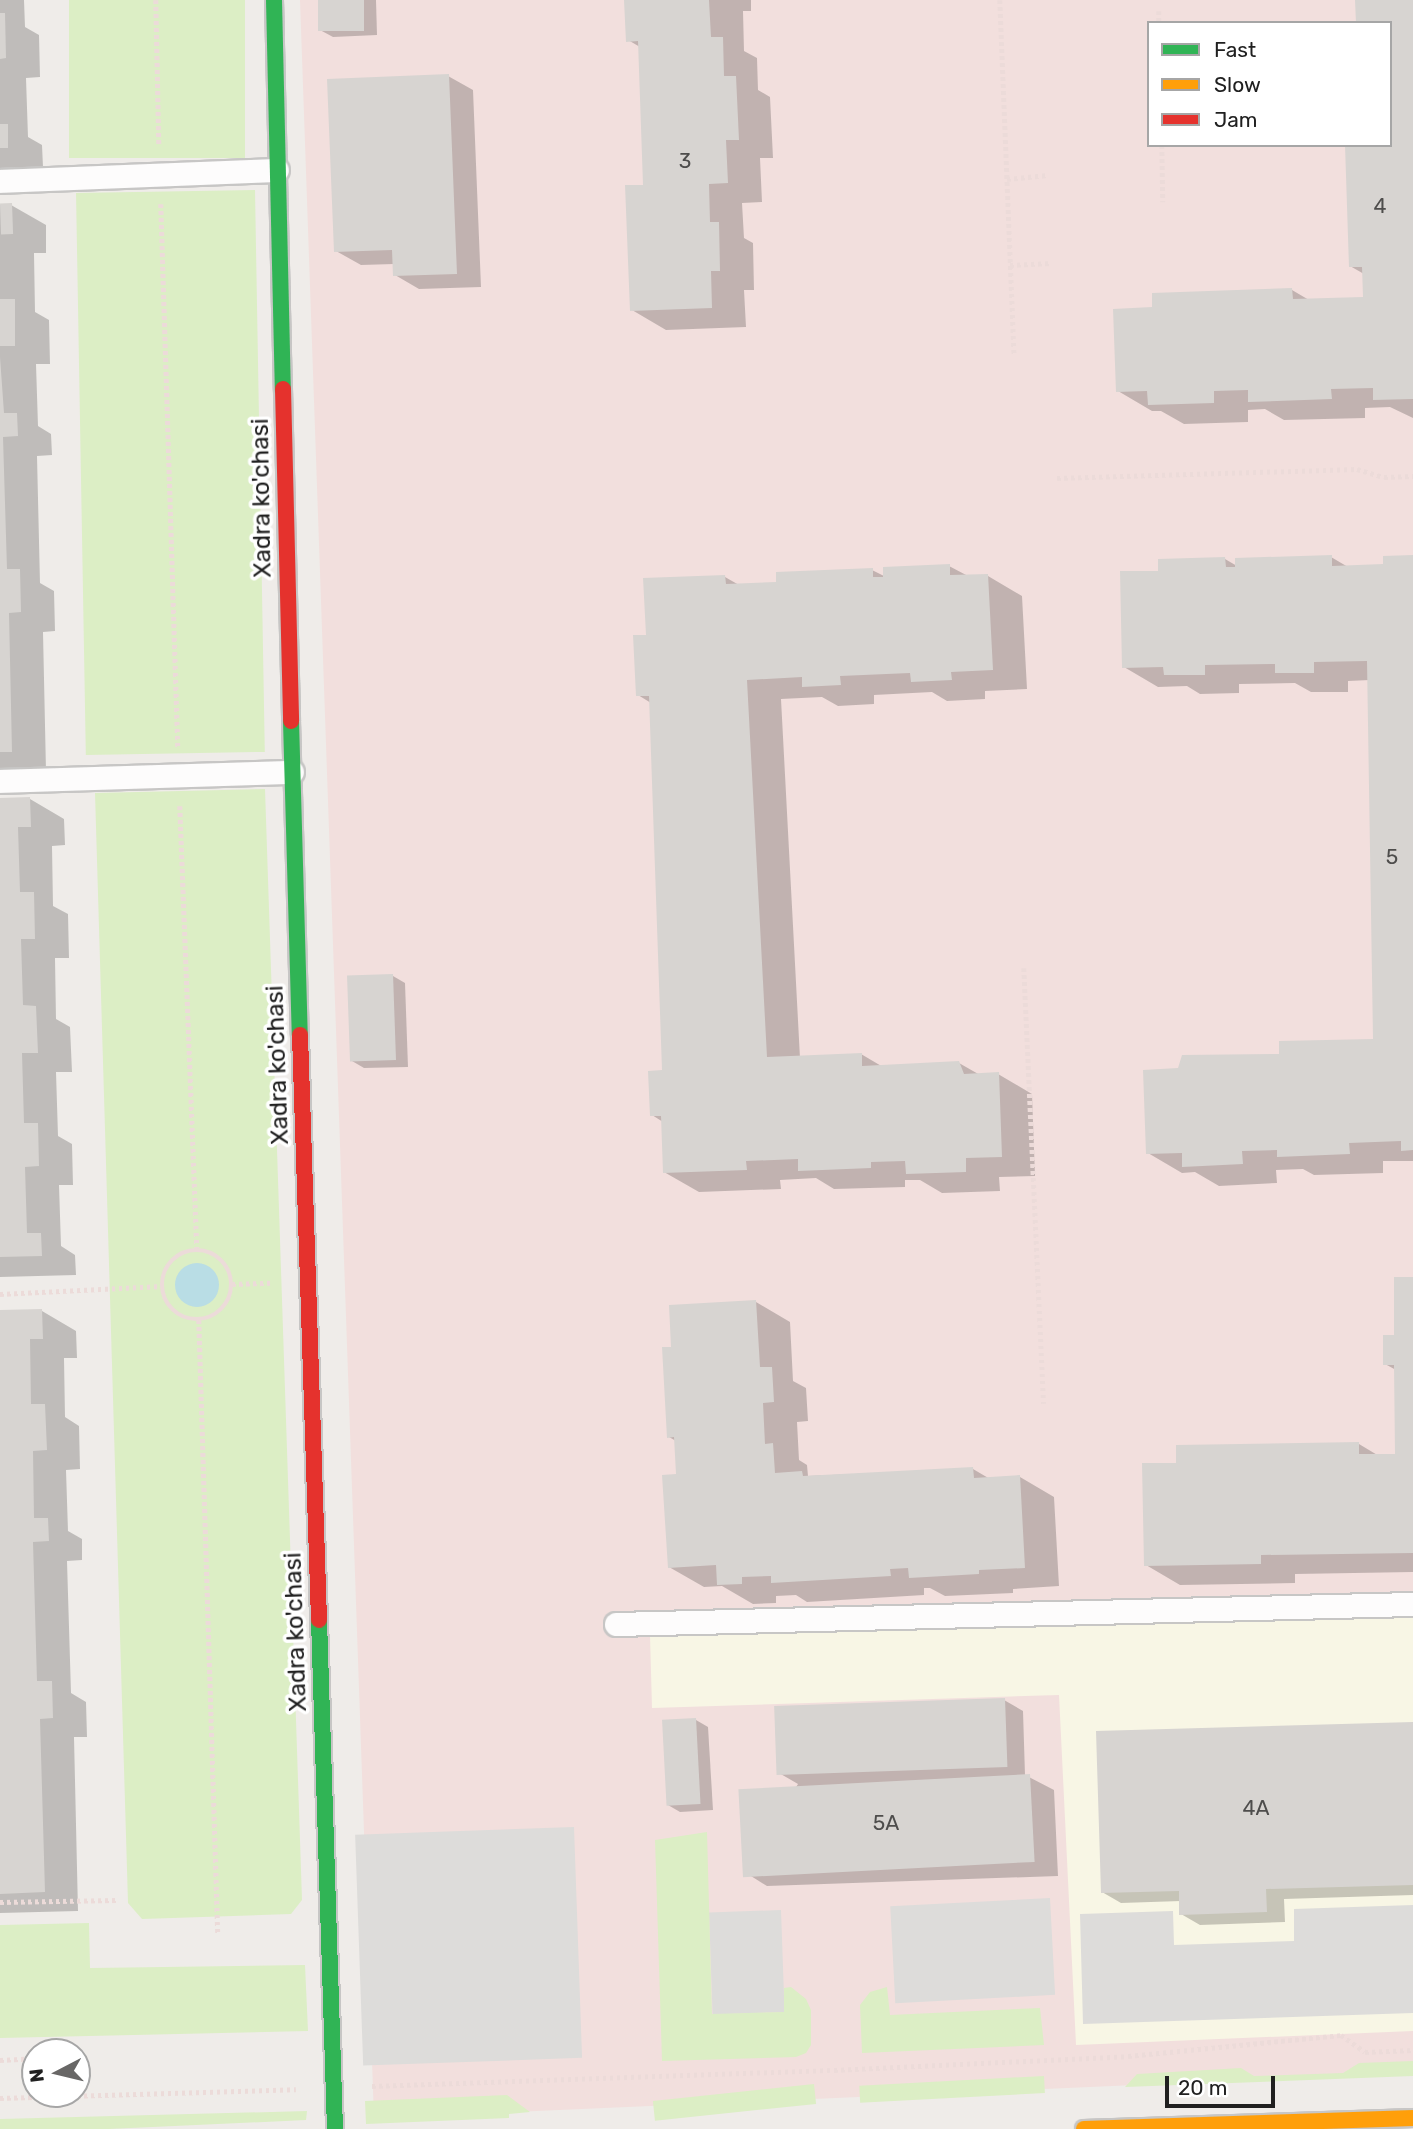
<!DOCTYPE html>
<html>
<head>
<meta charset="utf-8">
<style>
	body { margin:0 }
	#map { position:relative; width:1413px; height:2129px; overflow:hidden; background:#efece9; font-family:Rubik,sans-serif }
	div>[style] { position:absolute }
	.commercial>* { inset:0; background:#f2dfdd }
	.education>* { inset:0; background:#f8f6e5 }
	.religious>* { inset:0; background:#dddcda; transform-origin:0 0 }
	.grass>* { inset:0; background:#dceec5; transform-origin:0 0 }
	.water>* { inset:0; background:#b9dde5 }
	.round { border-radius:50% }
	.shadow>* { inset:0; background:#0003 }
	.building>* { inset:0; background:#d7d4d1; transform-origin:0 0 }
	.path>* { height:4.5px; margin-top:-2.25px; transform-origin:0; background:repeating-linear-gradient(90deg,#ecdbd9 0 3.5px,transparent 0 7px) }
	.path>.ring { margin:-2.25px; padding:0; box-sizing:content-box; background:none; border:4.5px solid #ecdbd9; border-radius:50% }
	.roads { filter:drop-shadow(2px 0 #c7c6c5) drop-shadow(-2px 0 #c7c6c5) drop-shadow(0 2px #c7c6c5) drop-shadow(0 -2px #c7c6c5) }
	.lane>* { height:23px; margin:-11.5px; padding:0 11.5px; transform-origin:11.5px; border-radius:11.5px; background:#fdfcfc }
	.fast>* { height:16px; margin:-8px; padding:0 8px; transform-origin:8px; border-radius:8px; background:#30b455 }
	.slow>* { height:16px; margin:-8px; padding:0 8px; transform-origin:8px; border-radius:8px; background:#ff9f0a }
	.jam>* { height:16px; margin:-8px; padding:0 8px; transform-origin:8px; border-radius:8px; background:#e5322d }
	span { translate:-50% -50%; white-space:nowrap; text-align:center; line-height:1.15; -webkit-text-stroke:7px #fff; paint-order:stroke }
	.number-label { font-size:21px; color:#4e4d4c }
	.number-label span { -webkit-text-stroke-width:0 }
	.street-label { font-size:24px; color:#202020 }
	.legend { position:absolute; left:1147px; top:21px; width:245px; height:126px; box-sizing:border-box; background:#fff; border:2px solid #a6a6a6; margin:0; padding:9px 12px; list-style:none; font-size:21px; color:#202020 }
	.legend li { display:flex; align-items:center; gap:14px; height:35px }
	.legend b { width:35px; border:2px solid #a6a6a6 }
	.north { position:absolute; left:21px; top:2038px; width:70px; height:70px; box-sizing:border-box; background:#fff; border:2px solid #a6a6a6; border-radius:50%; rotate:263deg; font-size:19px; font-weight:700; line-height:28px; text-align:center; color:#202020 }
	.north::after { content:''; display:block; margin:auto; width:24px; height:32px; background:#686766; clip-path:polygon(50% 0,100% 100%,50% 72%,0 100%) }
	.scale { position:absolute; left:1165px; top:2076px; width:110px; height:32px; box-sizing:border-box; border:4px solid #202020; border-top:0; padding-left:9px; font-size:21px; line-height:24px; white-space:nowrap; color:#202020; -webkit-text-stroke:5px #fff; paint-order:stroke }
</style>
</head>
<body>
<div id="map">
	<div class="commercial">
		<i style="clip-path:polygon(evenodd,300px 0,1413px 0,1413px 2073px,374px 2118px,300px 0,1149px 23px,1390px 23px,1390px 145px,1149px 145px,1149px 23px)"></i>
	</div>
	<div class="education">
		<i style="clip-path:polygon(1413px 1616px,1413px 2031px,1076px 2045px,1059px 1695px,652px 1708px,650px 1636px)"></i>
	</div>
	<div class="religious">
		<i style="left:574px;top:1827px;width:231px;height:219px;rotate:88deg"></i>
		<i style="left:1050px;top:1898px;width:97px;height:160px;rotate:87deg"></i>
		<i style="clip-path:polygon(1413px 1905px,1413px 2013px,1083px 2024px,1080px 1914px,1173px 1911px,1174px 1945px,1294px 1941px,1294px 1909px)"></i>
		<i style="left:781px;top:1910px;width:102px;height:72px;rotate:88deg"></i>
	</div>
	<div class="grass">
		<i style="left:69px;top:0;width:176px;height:158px"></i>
		<i style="left:255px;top:190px;width:562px;height:179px;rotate:89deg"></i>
		<i style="clip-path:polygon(265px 789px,302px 1900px,291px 1914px,142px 1919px,128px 1903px,95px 793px)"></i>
		<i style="clip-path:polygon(707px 1832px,712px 2014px,784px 2012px,784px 1988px,791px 1987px,806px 1999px,811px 2010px,811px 2045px,806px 2053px,796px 2057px,662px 2061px,655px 1840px)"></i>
		<i style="clip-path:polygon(89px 1923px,90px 1968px,305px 1965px,308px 2031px,0 2038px,0 1925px)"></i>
		<i style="clip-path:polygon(887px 1987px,890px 2015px,1040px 2008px,1044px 2045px,862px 2053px,860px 2005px,870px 1992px)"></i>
		<i style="clip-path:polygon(1413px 2061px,1413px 2076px,1125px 2087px,1137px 2074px,1241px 2068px,1254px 2076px,1343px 2073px,1359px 2063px)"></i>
		<i style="left:1044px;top:2076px;width:17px;height:185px;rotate:87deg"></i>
		<i style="left:814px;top:2084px;width:20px;height:162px;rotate:84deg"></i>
		<i style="clip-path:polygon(507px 2095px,530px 2112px,509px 2114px,509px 2118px,366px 2124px,365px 2101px)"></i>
		<i style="clip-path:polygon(307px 2111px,306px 2120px,109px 2129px,0 2129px,0 2119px)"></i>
	</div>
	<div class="water">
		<i class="round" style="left:175px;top:1263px;width:44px;height:44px"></i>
	</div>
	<div class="shadow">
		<i style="clip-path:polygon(0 0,24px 0,25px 27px,39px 35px,40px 77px,26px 78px,28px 137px,42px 145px,43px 167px,0 168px)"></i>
		<i style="clip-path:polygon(320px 0,376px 0,377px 35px,333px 37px,320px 30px)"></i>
		<i style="clip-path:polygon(626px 0,751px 0,751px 11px,743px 11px,744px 51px,757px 58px,758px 90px,770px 97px,773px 158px,760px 158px,762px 202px,742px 203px,744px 238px,753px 243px,754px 290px,744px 290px,746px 327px,666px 330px,632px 310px,645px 187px,640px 47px,628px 40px)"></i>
		<i style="clip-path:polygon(1357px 0,1413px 0,1413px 418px,1390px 407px,1365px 408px,1365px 418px,1284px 420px,1265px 409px,1248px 410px,1248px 422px,1184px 424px,1161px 411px,1152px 411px,1118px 391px,1154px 309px,1292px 290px,1309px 300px,1364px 299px,1364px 274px,1350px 266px,1390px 145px,1390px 23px)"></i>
		<i style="clip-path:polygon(448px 76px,473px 90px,481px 287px,419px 289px,395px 275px,394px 264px,361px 265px,336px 251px)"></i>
		<i style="clip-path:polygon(0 205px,11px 205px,46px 225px,46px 253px,34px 253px,35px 312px,49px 320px,50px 364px,36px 364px,38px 426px,51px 434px,52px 455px,37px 456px,40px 583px,54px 591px,55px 631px,43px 632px,46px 771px,0 772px)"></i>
		<i style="clip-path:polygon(1331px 557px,1348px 567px,1385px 566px,1413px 557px,1413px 1161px,1383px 1161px,1383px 1173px,1314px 1175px,1303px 1169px,1276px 1170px,1277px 1183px,1219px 1186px,1195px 1172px,1182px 1173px,1148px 1153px,1180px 1070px,1375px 1041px,1370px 680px,1348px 681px,1348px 692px,1311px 692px,1295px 683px,1239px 684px,1239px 693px,1200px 694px,1187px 686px,1158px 687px,1124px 667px,1160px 572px,1225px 559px,1237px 566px)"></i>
		<i style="clip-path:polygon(949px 566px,968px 576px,988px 576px,1022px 596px,1027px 689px,985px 691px,985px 699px,947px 701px,932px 692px,874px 695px,874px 704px,838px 706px,822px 697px,781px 699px,800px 1058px,861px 1054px,883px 1067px,959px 1063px,980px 1075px,998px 1074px,1032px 1094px,1035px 1176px,999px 1177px,1000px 1191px,942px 1193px,920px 1180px,905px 1180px,905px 1187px,834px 1189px,816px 1178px,780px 1180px,781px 1189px,699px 1192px,664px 1172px,663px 1122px,652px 1115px,664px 1072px,651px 703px,638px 695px,647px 636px,725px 577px,739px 585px,778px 584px,872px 570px,884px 576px)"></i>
		<i style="clip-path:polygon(30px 799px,64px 819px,65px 845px,52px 846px,53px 906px,68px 914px,69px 958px,55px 958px,56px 1019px,70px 1027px,72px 1072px,56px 1072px,58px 1136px,72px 1144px,73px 1185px,59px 1185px,61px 1246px,75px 1255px,76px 1275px,0 1277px,0 800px)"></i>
		<i style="clip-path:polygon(393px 976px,405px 983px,408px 1067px,364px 1068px,352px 1061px)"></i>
		<i style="clip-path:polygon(1413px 1279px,1413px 1572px,1295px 1574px,1295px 1583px,1180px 1585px,1146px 1565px,1178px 1465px,1359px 1444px,1379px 1456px,1397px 1456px,1396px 1370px,1385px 1364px,1396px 1337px)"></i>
		<i style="clip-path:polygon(756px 1302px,790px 1322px,793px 1381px,806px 1388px,808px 1421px,797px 1422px,799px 1460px,807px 1465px,808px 1476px,973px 1469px,990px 1479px,1020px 1477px,1054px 1497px,1059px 1586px,1013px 1589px,1013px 1593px,945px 1596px,930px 1588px,924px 1588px,924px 1595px,807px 1602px,796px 1595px,776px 1596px,776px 1603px,753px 1604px,722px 1586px,704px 1587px,669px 1567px,677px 1476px,676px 1441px,669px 1437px,673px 1348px)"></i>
		<i style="clip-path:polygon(42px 1311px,76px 1331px,77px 1358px,64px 1358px,65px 1417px,79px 1426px,80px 1469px,66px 1470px,68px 1531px,82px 1539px,82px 1560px,67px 1561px,71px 1693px,86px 1702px,87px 1737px,74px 1737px,78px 1911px,0 1913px,0 1312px)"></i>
		<i style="clip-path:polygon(1004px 1700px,1023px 1711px,1025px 1775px,1054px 1790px,1058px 1876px,767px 1886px,743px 1871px,798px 1784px,779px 1773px)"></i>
		<i style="clip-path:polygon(696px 1720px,708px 1727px,713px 1810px,680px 1812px,668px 1805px)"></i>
		<i style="clip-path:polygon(1413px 1724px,1413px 1895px,1284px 1899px,1285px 1922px,1200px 1925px,1181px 1914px,1181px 1901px,1121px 1903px,1102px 1892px)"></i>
	</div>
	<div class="building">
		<i style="left:318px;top:0;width:46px;height:31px"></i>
		<i style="clip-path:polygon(624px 0,709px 0,711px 37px,723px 37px,724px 76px,736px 76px,739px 140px,726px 140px,728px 183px,709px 184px,710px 222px,719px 222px,720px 271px,711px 271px,712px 308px,630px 311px,625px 185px,643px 185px,638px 41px,626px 42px)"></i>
		<i style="clip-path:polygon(1355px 0,1413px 0,1413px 399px,1373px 400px,1373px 388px,1331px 389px,1332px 399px,1248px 402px,1248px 390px,1214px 391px,1214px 403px,1148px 405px,1147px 391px,1116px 392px,1113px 309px,1152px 307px,1152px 293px,1292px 288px,1293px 299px,1363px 297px,1362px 267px,1349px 267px,1345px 145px,1390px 145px,1390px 23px,1356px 23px)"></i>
		<i style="clip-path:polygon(0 13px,5px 13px,6px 58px,0 59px)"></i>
		<i style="clip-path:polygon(449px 74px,457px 274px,393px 276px,392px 250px,334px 252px,327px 79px)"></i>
		<i style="left:0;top:124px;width:8px;height:24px"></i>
		<i style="left:12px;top:203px;width:31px;height:12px;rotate:88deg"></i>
		<i style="left:0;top:299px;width:15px;height:47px"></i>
		<i style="clip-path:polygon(0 357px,4px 413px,17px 413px,18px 436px,3px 437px,7px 569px,20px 569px,21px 612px,9px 613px,12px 752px,0 752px)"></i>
		<i style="clip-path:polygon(1332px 555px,1332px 566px,1383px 564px,1383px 556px,1413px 555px,1413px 1150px,1401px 1151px,1401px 1141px,1349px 1143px,1350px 1154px,1277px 1157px,1277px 1150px,1242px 1151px,1243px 1164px,1182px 1167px,1182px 1153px,1146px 1154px,1143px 1070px,1178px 1068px,1182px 1055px,1279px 1054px,1279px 1041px,1373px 1039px,1367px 661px,1314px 662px,1314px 673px,1275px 673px,1275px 664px,1205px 665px,1205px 675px,1164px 675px,1163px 667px,1122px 668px,1120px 571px,1158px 571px,1158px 559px,1225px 557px,1226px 567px,1235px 567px,1235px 558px)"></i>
		<i style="clip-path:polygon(950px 564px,950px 575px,988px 574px,993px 670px,951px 672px,952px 680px,911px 682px,910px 673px,840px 676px,841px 685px,802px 687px,802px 677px,747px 680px,767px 1057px,862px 1053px,862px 1066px,959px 1061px,964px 1074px,999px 1072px,1002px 1157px,966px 1158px,966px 1172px,906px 1174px,905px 1161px,871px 1162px,871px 1168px,798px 1171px,798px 1159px,746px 1161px,747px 1170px,663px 1173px,661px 1116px,650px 1116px,648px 1071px,662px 1070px,649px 696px,636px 696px,633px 635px,646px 635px,643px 578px,725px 575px,726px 584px,776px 582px,776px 572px,873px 568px,873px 577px,883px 577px,883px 567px)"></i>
		<i style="clip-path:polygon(30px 797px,31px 827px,18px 827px,20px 892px,34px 892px,35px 939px,21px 939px,23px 1005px,36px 1006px,38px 1053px,22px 1053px,24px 1123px,38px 1123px,39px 1166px,25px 1167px,27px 1233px,41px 1233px,42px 1256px,0 1257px,0 798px)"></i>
		<i style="left:393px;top:974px;width:86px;height:46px;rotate:88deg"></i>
		<i style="clip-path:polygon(1394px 1277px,1413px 1277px,1413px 1553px,1261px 1555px,1261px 1564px,1144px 1566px,1142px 1463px,1176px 1463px,1176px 1445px,1359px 1442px,1359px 1454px,1395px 1454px,1394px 1365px,1383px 1365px,1383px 1335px,1394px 1335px)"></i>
		<i style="clip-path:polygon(756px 1300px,760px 1367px,772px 1367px,774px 1402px,763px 1403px,765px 1444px,773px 1443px,775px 1473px,802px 1471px,803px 1476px,973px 1467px,974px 1478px,1020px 1475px,1025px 1568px,979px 1570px,979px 1574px,909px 1578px,908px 1568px,890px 1569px,891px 1576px,771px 1583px,771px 1576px,742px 1577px,742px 1584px,717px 1585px,716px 1565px,668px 1568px,662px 1475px,676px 1474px,674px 1437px,667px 1438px,662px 1347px,671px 1347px,669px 1305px)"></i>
		<i style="clip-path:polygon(42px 1309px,43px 1339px,30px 1339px,31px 1404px,45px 1404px,47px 1450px,33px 1451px,34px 1518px,48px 1518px,49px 1541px,33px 1542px,37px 1681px,52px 1681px,53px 1718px,40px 1719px,45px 1892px,0 1894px,0 1310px)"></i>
		<i style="left:1005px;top:1698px;width:69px;height:231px;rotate:88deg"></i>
		<i style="left:696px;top:1718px;width:86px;height:34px;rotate:87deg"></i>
		<i style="clip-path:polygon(1413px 1722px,1413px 1885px,1266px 1889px,1267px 1912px,1179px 1915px,1179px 1891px,1101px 1893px,1096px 1731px)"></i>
		<i style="left:1030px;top:1774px;width:88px;height:292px;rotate:87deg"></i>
	</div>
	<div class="path">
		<i style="left:156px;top:0;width:146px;rotate:88.8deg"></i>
		<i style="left:1000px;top:0;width:356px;rotate:87.7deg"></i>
		<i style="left:1159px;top:11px;width:12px;rotate:90deg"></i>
		<i style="left:1162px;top:145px;width:57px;rotate:89deg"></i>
		<i style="left:1007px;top:179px;width:41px;rotate:-5.6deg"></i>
		<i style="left:161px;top:204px;width:544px;rotate:88.21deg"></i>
		<i style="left:1010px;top:265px;width:41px;rotate:-2.8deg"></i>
		<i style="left:1057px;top:478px;width:300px;rotate:-1.7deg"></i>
		<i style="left:1357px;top:469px;width:28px;rotate:17deg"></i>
		<i style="left:1384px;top:477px;width:29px;rotate:-2deg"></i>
		<i style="left:180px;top:806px;width:443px;rotate:87.8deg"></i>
		<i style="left:1024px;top:968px;width:436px;rotate:87.4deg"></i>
		<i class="ring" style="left:162px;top:1250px;width:65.5px;height:65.5px"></i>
		<i style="left:232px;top:1284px;width:38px;rotate:-2deg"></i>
		<i style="left:0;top:1294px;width:162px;rotate:-2.8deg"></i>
		<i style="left:199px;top:1320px;width:615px;rotate:88.23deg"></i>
		<i style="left:0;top:1902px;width:117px;rotate:-1deg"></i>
		<i style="left:0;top:2060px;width:35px;rotate:-3deg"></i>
		<i style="left:372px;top:2086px;width:462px;rotate:-2deg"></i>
		<i style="left:834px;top:2070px;width:294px;rotate:-2.7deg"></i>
		<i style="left:1128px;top:2056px;width:214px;rotate:-5.6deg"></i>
		<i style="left:1341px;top:2035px;width:29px;rotate:35deg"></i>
		<i style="left:1365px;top:2052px;width:48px;rotate:-2.4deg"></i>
		<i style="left:0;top:2098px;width:296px;rotate:-1.7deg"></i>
	</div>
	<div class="roads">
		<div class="lane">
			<i style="left:0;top:181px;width:277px;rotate:-2.3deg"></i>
			<i style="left:0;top:781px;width:292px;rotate:-1.8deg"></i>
			<i style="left:616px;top:1624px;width:797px;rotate:-1.44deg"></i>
		</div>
		<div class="fast">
			<i style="left:274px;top:0;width:389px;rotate:88.7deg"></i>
			<i style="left:291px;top:721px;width:314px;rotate:88.4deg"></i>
			<i style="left:319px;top:1620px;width:509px;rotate:88.2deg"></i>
		</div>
		<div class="slow">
			<i style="left:1084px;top:2129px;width:329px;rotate:-1.9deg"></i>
		</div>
		<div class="jam">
			<i style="left:283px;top:389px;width:332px;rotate:88.6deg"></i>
			<i style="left:300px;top:1035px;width:585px;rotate:88.14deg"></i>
		</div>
	</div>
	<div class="number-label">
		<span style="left:685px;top:161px">3</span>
		<span style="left:1380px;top:206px">4</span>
		<span style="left:1392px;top:857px">5</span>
		<span style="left:1256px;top:1808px">4A</span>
		<span style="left:886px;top:1823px">5A</span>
	</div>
	<div class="street-label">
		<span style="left:262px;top:498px;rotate:-91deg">Xadra ko'chasi</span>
		<span style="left:278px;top:1065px;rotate:-92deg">Xadra ko'chasi</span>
		<span style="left:296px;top:1632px;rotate:-92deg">Xadra ko'chasi</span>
	</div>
	<ul class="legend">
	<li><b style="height:9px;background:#30b455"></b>Fast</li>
	<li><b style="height:9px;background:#ff9f0a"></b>Slow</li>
	<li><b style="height:9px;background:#e5322d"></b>Jam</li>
	</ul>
	<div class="north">N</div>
	<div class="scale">20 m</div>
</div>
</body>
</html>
